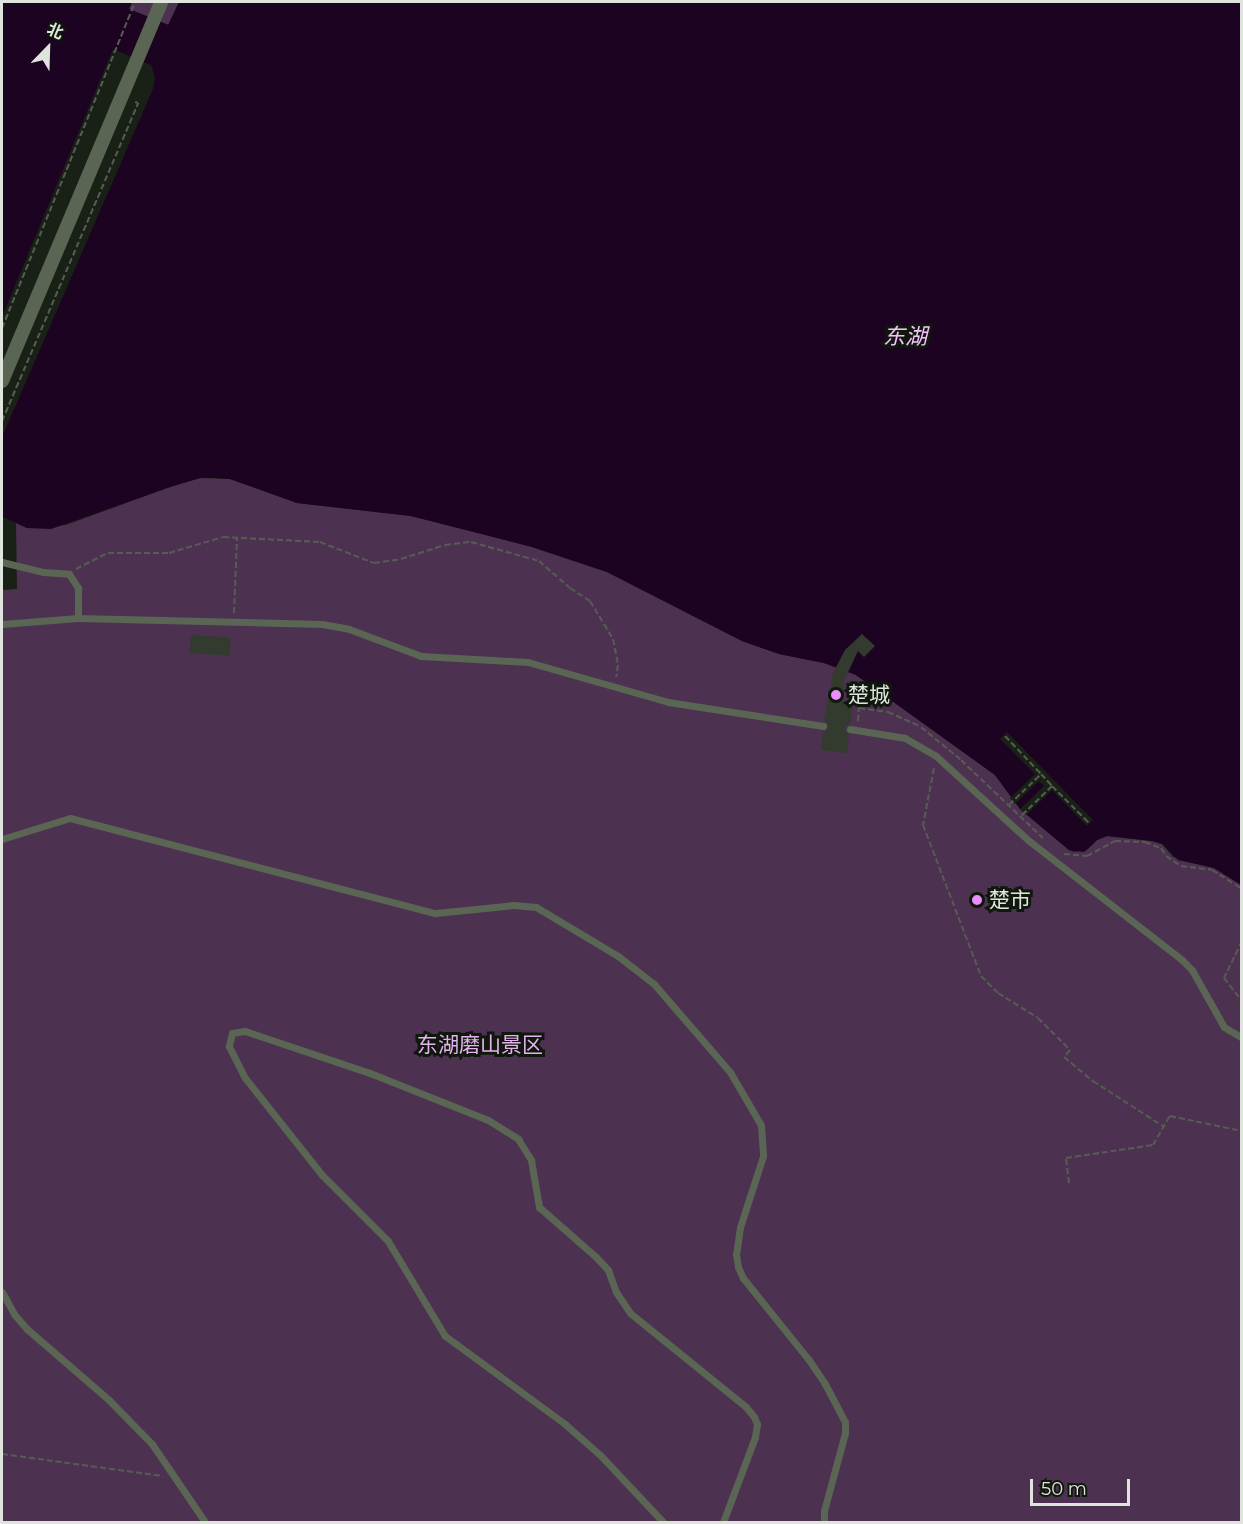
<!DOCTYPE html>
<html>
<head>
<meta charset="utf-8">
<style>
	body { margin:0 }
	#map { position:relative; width:1243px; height:1524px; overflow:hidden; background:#192015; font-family:Montserrat,"Noto Sans SC",sans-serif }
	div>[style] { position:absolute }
	.green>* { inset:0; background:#4c3151 }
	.water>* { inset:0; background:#1c0321 }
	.pier>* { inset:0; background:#192015 }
	.building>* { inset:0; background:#333b2f; transform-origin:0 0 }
	.path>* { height:2px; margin-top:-1px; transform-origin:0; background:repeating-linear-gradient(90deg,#565c52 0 6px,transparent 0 9px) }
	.service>* { height:7px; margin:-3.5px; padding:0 3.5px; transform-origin:3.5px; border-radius:3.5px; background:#5a6554 }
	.minor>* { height:14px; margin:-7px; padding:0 7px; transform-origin:7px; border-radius:7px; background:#5a6554 }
	.dots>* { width:16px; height:16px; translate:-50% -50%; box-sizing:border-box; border:3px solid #10170c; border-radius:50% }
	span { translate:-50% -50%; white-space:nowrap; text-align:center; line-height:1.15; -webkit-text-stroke:6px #10170c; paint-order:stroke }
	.poi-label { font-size:21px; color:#dfe4dc }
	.left { translate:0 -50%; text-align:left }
	.park-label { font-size:21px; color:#e4b3ee }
	.water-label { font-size:22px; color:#f5c2ff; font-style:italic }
	.frame { position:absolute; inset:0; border:3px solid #dfe4dc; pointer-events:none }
	.north { position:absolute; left:18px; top:18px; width:60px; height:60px; -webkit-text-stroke:4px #10170c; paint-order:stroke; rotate:23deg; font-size:16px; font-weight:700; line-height:24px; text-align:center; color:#dfe4dc }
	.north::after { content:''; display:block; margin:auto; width:21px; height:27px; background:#dfe4dc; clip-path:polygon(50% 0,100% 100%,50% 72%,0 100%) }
	.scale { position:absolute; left:1030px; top:1479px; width:100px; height:27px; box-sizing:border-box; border:3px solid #dfe4dc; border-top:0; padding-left:8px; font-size:18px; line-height:21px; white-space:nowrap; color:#dfe4dc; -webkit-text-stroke:4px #10170c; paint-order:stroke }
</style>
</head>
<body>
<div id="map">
	<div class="green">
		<i style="clip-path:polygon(132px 2px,179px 2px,169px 25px,129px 9px)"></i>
		<i style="clip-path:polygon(200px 478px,230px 479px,297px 503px,411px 516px,532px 547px,607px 572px,742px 641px,779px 654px,824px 663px,856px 675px,995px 775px,1020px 809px,1069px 850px,1074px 852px,1087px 850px,1097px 840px,1107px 836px,1152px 841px,1162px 844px,1173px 857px,1214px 868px,1242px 885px,1241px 1522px,2px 1522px,2px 590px,17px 589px,16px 523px,27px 528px,66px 525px,170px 487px)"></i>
	</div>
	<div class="water">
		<i style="clip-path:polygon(2px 2px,132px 2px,129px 9px,168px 25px,179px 2px,1241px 2px,1241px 885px,1214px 868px,1178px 860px,1162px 844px,1152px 841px,1107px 836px,1097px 840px,1084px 852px,1069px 850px,1020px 809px,995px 775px,856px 675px,824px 663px,779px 654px,742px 641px,607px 572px,532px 547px,411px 516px,297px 503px,230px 479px,215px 478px,200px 478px,170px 487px,51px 529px,27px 528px,3px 517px,2px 437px,153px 89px,155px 77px,151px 65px,113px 49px,2px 317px)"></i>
	</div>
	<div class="pier">
		<i style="clip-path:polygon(1007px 732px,1093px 820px,1087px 826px,1052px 790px,1026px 815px,1020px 809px,1044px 786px,1039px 781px,1015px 804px,1010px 798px,1035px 774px,1000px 739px)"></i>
	</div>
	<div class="building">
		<i style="clip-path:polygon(862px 634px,875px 646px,864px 657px,858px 651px,844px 681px,843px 701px,853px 703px,850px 723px,844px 729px,849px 735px,847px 753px,821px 750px,823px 732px,829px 726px,824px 720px,833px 673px,845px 650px)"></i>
		<i style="left:191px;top:635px;width:40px;height:18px;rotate:4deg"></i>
	</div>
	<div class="path">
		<i style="left:2px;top:328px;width:352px;rotate:-67.8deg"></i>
		<i style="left:2px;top:421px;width:346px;rotate:-66.8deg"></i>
		<i style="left:138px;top:103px;width:3px;rotate:-162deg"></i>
		<i style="left:76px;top:569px;width:36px;rotate:-27deg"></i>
		<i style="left:108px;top:553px;width:61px"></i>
		<i style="left:169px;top:553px;width:56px;rotate:-16.5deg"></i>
		<i style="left:223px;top:537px;width:97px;rotate:3deg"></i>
		<i style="left:320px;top:542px;width:58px;rotate:21.3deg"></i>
		<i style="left:374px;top:563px;width:27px;rotate:-8deg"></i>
		<i style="left:401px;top:559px;width:46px;rotate:-17.7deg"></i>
		<i style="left:445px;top:545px;width:26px;rotate:-7deg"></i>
		<i style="left:471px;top:542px;width:71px;rotate:15.6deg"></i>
		<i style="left:539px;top:561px;width:41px;rotate:41.1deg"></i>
		<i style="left:570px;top:588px;width:24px;rotate:33deg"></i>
		<i style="left:590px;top:601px;width:44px;rotate:58.8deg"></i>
		<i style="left:613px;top:639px;width:26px;rotate:79deg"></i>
		<i style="left:618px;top:665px;width:12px;rotate:99deg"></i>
		<i style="left:234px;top:613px;width:75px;rotate:-87.7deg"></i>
		<i style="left:858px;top:721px;width:13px;rotate:-86deg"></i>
		<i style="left:859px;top:708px;width:29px;rotate:8deg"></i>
		<i style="left:888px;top:712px;width:36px;rotate:24deg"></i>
		<i style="left:921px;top:727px;width:52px;rotate:39.5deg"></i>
		<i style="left:961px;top:760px;width:113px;rotate:43.6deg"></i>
		<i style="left:1005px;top:736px;width:52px;rotate:46.5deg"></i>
		<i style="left:934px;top:768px;width:58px;rotate:100.9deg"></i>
		<i style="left:923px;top:825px;width:162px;rotate:69deg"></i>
		<i style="left:981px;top:976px;width:24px;rotate:45deg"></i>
		<i style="left:998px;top:993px;width:47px;rotate:32deg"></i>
		<i style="left:1038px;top:1018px;width:45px;rotate:45deg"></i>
		<i style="left:1070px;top:1050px;width:9px;rotate:131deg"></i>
		<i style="left:1064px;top:1057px;width:38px;rotate:40deg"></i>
		<i style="left:1093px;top:1081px;width:85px;rotate:32.9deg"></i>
		<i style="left:1052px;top:786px;width:52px;rotate:45deg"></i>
		<i style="left:1009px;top:805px;width:45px;rotate:-44.1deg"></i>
		<i style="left:1041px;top:774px;width:16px;rotate:47deg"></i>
		<i style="left:1052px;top:786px;width:43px;rotate:135.9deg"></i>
		<i style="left:1064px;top:854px;width:23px;rotate:5deg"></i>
		<i style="left:1087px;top:856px;width:32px;rotate:-28deg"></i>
		<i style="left:1115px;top:841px;width:30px;rotate:2deg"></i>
		<i style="left:1145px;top:842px;width:17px;rotate:21deg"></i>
		<i style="left:1161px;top:848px;width:9px;rotate:58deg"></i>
		<i style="left:1166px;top:856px;width:18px;rotate:34deg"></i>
		<i style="left:1181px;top:866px;width:31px;rotate:7deg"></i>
		<i style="left:1212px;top:870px;width:36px;rotate:32deg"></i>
		<i style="left:1242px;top:941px;width:41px;rotate:115.9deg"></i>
		<i style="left:1224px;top:978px;width:29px;rotate:52deg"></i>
		<i style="left:1069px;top:1183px;width:25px;rotate:-97deg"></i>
		<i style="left:1066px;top:1158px;width:88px;rotate:-8.5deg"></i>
		<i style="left:1153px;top:1145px;width:34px;rotate:-60deg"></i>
		<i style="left:1170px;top:1116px;width:74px;rotate:11.8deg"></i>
		<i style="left:2px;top:1454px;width:162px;rotate:7.8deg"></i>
	</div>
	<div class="service">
		<i style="left:2px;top:562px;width:42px;rotate:13.7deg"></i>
		<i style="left:43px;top:572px;width:26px;rotate:4deg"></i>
		<i style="left:69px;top:574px;width:17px;rotate:57deg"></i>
		<i style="left:78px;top:588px;width:30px;rotate:90deg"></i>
		<i style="left:2px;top:624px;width:76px;rotate:-4.5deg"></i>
		<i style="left:78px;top:618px;width:244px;rotate:1.4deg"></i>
		<i style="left:322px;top:624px;width:27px;rotate:10deg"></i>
		<i style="left:349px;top:629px;width:77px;rotate:20.6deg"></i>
		<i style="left:421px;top:656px;width:107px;rotate:3.2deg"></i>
		<i style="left:528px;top:662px;width:146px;rotate:15.9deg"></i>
		<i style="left:668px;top:702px;width:157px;rotate:8.8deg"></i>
		<i style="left:850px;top:729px;width:56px;rotate:9.3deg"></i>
		<i style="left:905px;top:738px;width:36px;rotate:30deg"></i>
		<i style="left:936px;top:756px;width:125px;rotate:42.4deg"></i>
		<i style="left:1028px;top:840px;width:195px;rotate:37.9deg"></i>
		<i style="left:1182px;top:960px;width:14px;rotate:45deg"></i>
		<i style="left:1192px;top:970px;width:65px;rotate:60.7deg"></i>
		<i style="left:1224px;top:1027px;width:21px;rotate:31deg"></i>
		<i style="left:2px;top:839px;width:71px;rotate:-17.2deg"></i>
		<i style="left:70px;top:818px;width:378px;rotate:14.6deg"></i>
		<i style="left:436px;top:913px;width:78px;rotate:-5.9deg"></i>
		<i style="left:514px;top:905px;width:22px;rotate:5deg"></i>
		<i style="left:536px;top:907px;width:96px;rotate:30.9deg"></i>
		<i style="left:618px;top:956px;width:46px;rotate:37.9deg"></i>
		<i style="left:654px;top:984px;width:116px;rotate:49.2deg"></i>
		<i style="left:730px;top:1072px;width:61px;rotate:59.7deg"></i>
		<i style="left:761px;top:1125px;width:31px;rotate:86deg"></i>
		<i style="left:763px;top:1156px;width:75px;rotate:107.9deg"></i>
		<i style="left:740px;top:1227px;width:27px;rotate:98deg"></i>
		<i style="left:736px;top:1254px;width:13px;rotate:81deg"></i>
		<i style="left:738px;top:1267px;width:12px;rotate:66deg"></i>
		<i style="left:743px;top:1278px;width:105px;rotate:51.2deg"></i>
		<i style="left:809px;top:1360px;width:27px;rotate:56deg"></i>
		<i style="left:824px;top:1382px;width:45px;rotate:62.3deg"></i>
		<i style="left:845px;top:1422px;width:11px;rotate:90deg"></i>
		<i style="left:845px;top:1433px;width:81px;rotate:105.1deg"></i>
		<i style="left:824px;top:1511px;width:11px;rotate:90deg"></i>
		<i style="left:2px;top:1292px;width:25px;rotate:61deg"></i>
		<i style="left:14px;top:1314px;width:20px;rotate:49deg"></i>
		<i style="left:27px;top:1329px;width:108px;rotate:40.9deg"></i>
		<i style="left:109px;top:1400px;width:62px;rotate:45.7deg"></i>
		<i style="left:152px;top:1444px;width:94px;rotate:55.8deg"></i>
		<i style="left:663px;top:1522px;width:92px;rotate:-133.2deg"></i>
		<i style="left:600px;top:1455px;width:47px;rotate:-138.5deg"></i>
		<i style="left:565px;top:1424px;width:149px;rotate:-143.7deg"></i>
		<i style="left:445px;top:1336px;width:111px;rotate:-121deg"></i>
		<i style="left:388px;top:1241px;width:93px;rotate:-135deg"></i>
		<i style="left:322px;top:1175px;width:124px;rotate:-128.4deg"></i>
		<i style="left:245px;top:1078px;width:36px;rotate:-117deg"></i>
		<i style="left:229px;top:1046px;width:13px;rotate:-77deg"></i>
		<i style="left:232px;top:1033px;width:13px;rotate:-9deg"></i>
		<i style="left:245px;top:1031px;width:132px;rotate:18.6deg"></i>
		<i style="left:370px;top:1073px;width:127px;rotate:21.7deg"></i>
		<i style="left:488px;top:1120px;width:36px;rotate:32deg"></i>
		<i style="left:518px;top:1139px;width:25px;rotate:58deg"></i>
		<i style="left:531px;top:1160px;width:48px;rotate:80.3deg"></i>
		<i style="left:539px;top:1207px;width:76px;rotate:41.3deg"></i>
		<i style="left:596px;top:1257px;width:18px;rotate:47deg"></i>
		<i style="left:608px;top:1270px;width:23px;rotate:70deg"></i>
		<i style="left:616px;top:1292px;width:25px;rotate:56deg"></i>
		<i style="left:630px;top:1313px;width:149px;rotate:39deg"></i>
		<i style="left:746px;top:1407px;width:13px;rotate:51deg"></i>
		<i style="left:754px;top:1417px;width:8px;rotate:67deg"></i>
		<i style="left:757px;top:1424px;width:13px;rotate:99deg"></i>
		<i style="left:755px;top:1437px;width:91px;rotate:110.6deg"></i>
	</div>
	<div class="minor">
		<i style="left:2px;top:381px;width:411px;rotate:-67.2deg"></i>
	</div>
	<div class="dots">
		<i style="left:836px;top:695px;background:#ea8dfd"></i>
		<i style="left:977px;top:900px;background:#ea8dfd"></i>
	</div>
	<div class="poi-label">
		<span class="left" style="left:848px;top:695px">楚城</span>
		<span class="left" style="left:989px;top:900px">楚市</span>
	</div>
	<div class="park-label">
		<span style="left:480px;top:1045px">东湖磨山景区</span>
	</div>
	<div class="water-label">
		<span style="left:905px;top:337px">东湖</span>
	</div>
	<div class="frame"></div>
	<div class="north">北</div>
	<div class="scale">50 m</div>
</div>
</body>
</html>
